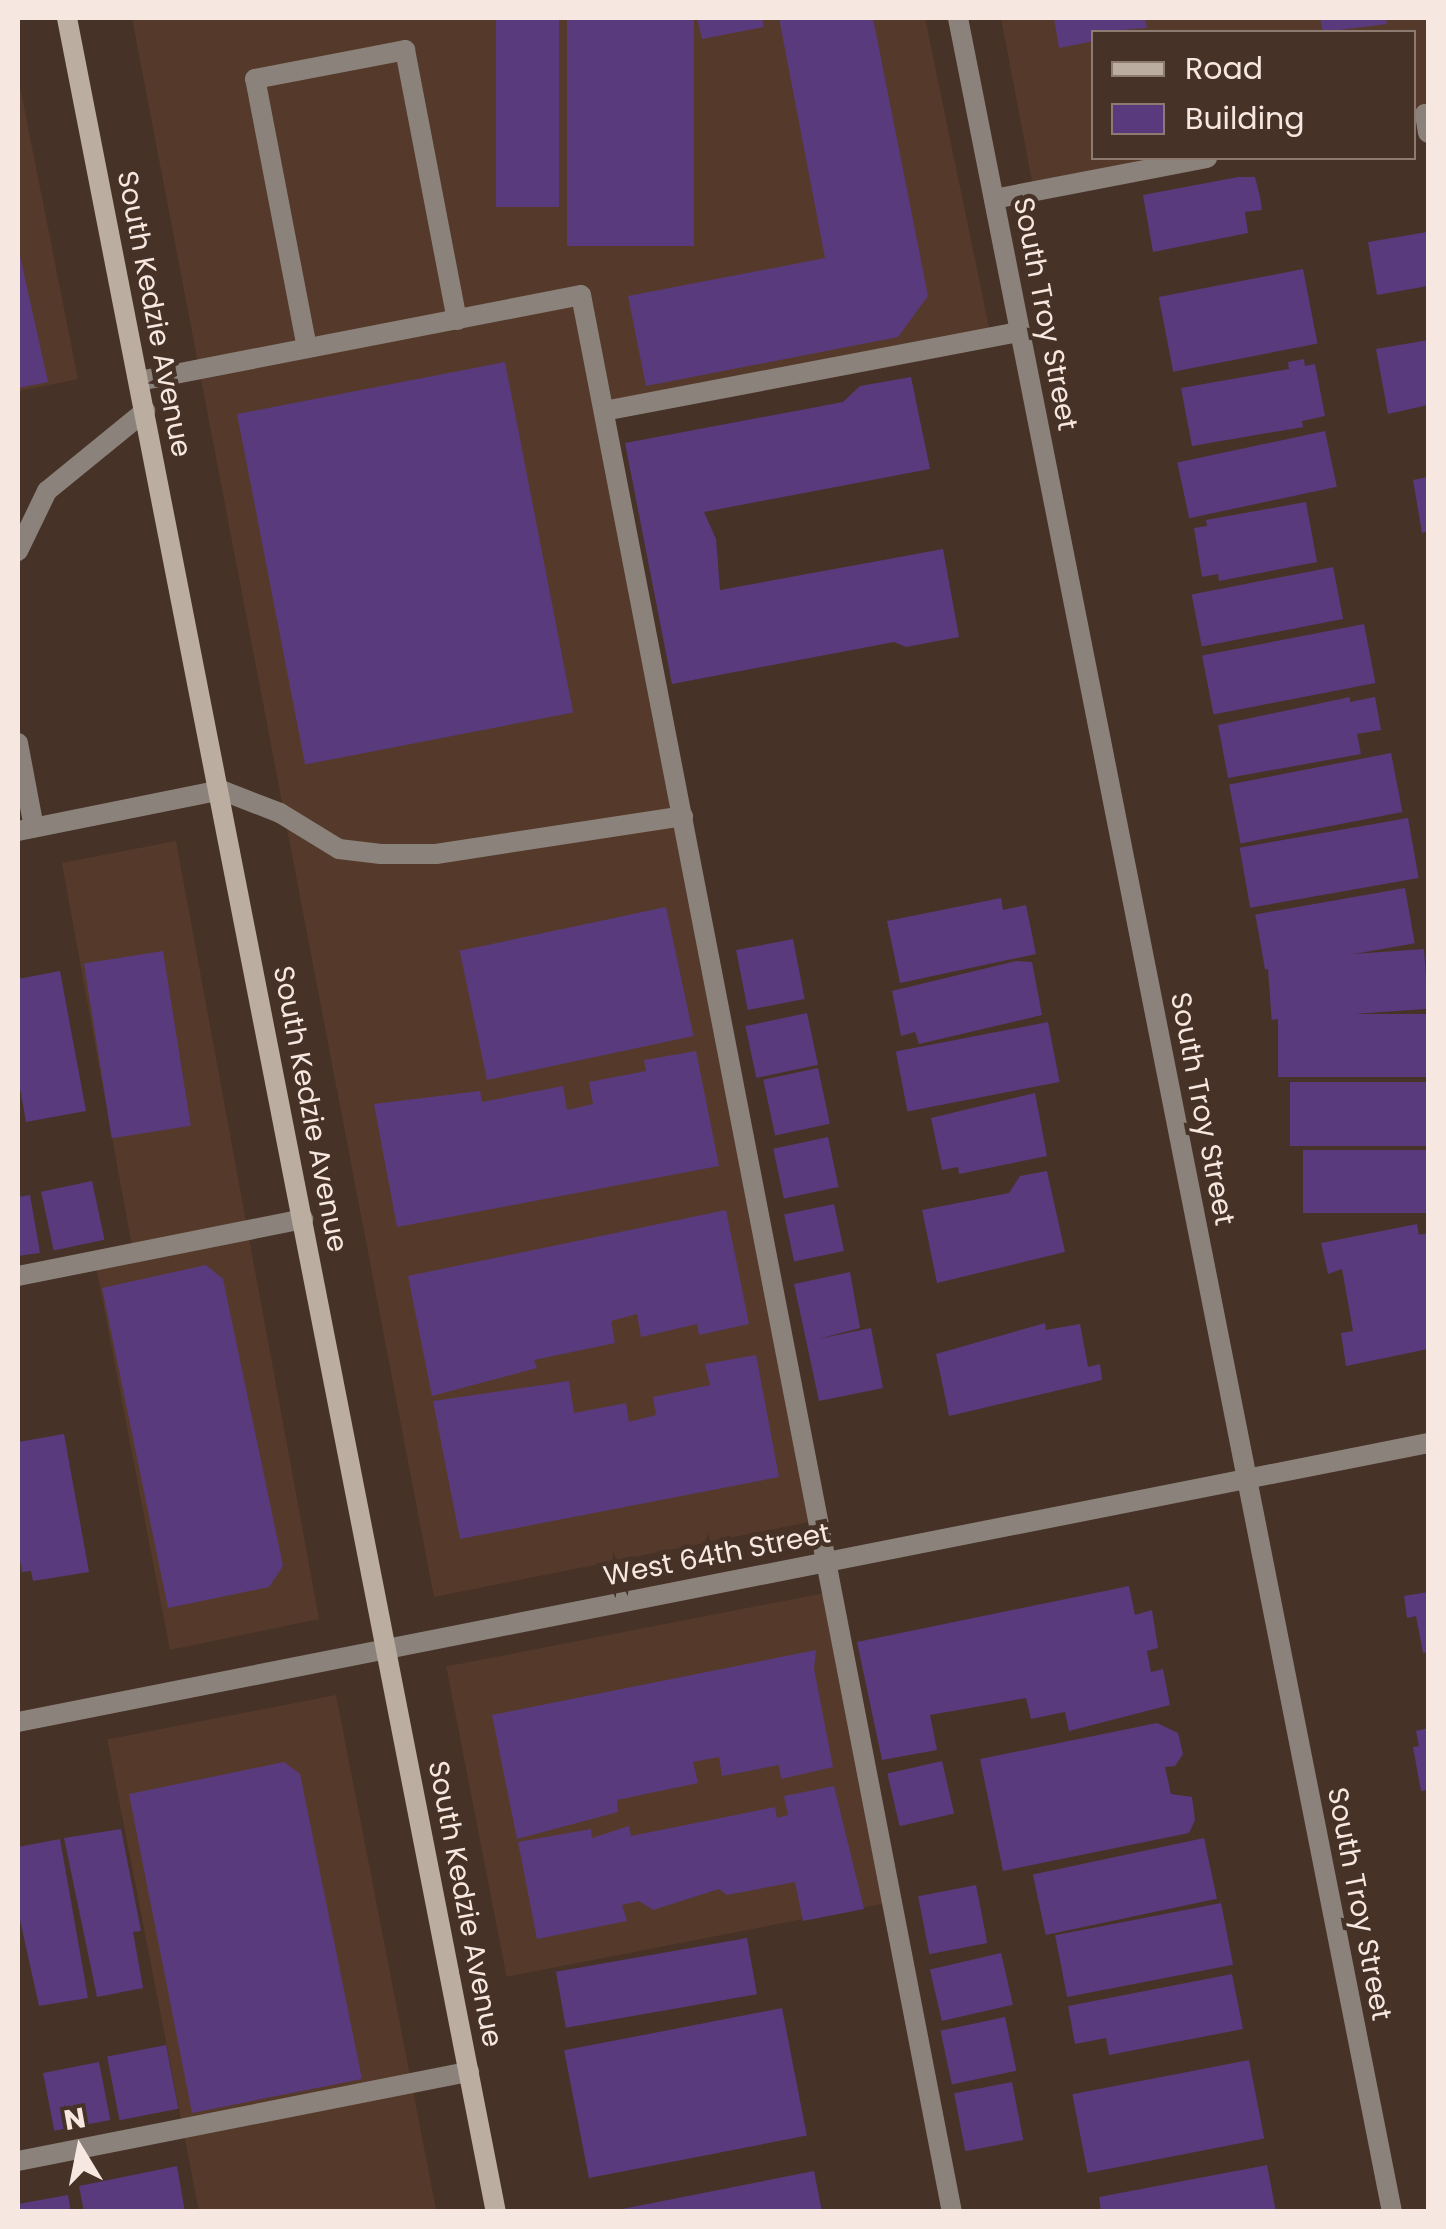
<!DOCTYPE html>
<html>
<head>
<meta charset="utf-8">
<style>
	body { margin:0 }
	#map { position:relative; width:1446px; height:2229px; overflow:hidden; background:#473227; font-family:Poppins,sans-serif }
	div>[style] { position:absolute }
	.built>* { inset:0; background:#553a2b; transform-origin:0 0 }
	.building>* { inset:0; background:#593a7c; transform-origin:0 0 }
	.lane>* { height:20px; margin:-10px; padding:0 10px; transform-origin:10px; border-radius:10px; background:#8b837b }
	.street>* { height:20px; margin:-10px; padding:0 10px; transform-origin:10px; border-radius:10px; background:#8b837b }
	.secondary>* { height:20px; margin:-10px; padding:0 10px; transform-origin:10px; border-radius:10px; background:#bbaea1 }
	span { translate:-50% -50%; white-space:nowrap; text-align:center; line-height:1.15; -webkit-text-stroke:9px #473227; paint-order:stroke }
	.street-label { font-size:28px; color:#f6e8e1 }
	.frame { position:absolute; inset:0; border:20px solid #f6e8e1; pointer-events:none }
	.legend { position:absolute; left:1091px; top:30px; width:325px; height:130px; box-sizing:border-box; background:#473227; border:2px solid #8d7b71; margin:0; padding:12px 18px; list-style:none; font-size:30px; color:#f6e8e1 }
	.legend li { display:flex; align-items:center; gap:20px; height:50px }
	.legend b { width:50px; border:2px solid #8d7b71 }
	.north { position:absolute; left:30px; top:2099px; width:100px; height:100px; -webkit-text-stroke:8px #473227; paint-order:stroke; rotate:350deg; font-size:28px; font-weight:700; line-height:40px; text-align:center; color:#f6e8e1 }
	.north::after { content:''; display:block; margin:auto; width:35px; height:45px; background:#f6e8e1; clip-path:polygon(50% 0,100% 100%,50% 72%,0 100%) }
</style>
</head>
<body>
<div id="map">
	<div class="built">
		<i style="clip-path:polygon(132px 18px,925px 18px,991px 337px,605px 411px,819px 1520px,434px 1597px)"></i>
		<i style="clip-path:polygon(1001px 18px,1428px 18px,1428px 114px,1414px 117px,1414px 32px,1094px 32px,1094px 158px,1207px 158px,1034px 191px)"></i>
		<i style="clip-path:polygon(18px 77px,78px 379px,18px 391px)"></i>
		<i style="clip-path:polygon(176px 841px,319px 1619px,170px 1650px,95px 1261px,133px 1252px,62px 863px)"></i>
		<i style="left:835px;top:1591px;width:316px;height:396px;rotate:79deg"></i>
		<i style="left:336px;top:1695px;width:526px;height:233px;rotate:79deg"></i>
	</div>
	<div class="building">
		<i style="left:496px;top:18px;width:63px;height:189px"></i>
		<i style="left:567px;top:18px;width:127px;height:228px"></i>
		<i style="clip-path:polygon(697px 18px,762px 18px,764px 27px,702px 39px)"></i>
		<i style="clip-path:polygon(779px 18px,873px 18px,928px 296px,898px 337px,646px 386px,628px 296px,825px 258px)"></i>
		<i style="clip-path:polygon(1054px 18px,1145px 18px,1147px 28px,1094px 32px,1094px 41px,1059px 48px)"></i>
		<i style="clip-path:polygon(1320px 18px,1386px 18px,1387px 24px,1323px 32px)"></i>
		<i style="clip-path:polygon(1238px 177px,1255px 177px,1260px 197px,1262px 210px,1245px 212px,1248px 233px,1153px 252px,1143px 195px)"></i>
		<i style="clip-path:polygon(1427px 232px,1428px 286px,1377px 295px,1368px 242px)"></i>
		<i style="clip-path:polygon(18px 247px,48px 382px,18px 388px)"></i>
		<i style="left:1303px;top:269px;width:76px;height:147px;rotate:79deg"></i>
		<i style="clip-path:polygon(1428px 340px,1428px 405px,1388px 414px,1376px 349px)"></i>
		<i style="clip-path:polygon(1304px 359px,1305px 366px,1315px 364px,1325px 416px,1302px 421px,1303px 427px,1192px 446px,1181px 388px,1289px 369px,1288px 362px)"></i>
		<i style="left:505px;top:362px;width:357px;height:273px;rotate:79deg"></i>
		<i style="clip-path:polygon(911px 377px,930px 469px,704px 512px,716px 539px,720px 590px,943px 549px,959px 637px,906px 647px,894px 642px,672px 684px,625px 443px,843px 402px,860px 386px)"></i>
		<i style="left:1325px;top:431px;width:57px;height:151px;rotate:78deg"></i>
		<i style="clip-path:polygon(1428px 477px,1428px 531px,1422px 533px,1413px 480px)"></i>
		<i style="clip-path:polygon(1306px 502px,1317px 562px,1219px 581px,1218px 574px,1202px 577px,1194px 528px,1207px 526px,1206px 520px)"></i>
		<i style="left:1333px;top:567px;width:53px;height:144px;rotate:79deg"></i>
		<i style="left:1364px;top:624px;width:60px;height:165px;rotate:79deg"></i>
		<i style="clip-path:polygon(1350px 697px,1350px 702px,1375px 697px,1381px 730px,1357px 734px,1361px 754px,1228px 778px,1218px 725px)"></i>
		<i style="left:1391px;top:753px;width:60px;height:165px;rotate:79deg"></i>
		<i style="left:1408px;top:818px;width:61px;height:171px;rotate:80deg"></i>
		<i style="left:1405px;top:888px;width:56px;height:152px;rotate:80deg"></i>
		<i style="clip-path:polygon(1001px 898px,1003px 910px,1026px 905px,1036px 954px,900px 983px,887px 921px)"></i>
		<i style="left:666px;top:907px;width:132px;height:211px;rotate:78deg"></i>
		<i style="left:793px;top:939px;width:61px;height:58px;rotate:79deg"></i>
		<i style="left:1424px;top:949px;width:60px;height:157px;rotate:86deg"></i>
		<i style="left:163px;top:951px;width:177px;height:80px;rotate:81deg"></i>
		<i style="clip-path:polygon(1016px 961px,1032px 962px,1042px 1015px,919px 1044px,915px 1032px,901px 1036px,892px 991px)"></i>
		<i style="clip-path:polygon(60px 971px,86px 1111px,26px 1122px,18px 1077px,18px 979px)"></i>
		<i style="left:807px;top:1013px;width:53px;height:63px;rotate:78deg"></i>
		<i style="left:1428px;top:1014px;width:63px;height:150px;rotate:90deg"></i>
		<i style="left:1048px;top:1022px;width:61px;height:155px;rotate:79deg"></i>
		<i style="clip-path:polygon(696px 1051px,719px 1166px,397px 1227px,374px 1104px,480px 1091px,482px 1102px,563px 1086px,567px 1110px,593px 1104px,589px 1082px,646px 1071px,644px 1060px)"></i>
		<i style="left:818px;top:1068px;width:57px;height:56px;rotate:78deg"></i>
		<i style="left:1428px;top:1082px;width:64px;height:138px;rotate:90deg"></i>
		<i style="clip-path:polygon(1035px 1093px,1047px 1156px,959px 1174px,958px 1167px,942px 1170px,931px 1118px)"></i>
		<i style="left:828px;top:1137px;width:51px;height:56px;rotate:78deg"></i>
		<i style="left:1428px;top:1150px;width:63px;height:125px;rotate:90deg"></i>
		<i style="clip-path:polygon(1047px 1171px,1065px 1252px,937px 1283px,922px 1210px,1009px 1193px,1020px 1176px)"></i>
		<i style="left:92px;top:1181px;width:60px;height:52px;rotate:78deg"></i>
		<i style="clip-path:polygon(30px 1195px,40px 1253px,18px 1256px,18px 1197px)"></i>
		<i style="left:834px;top:1204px;width:48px;height:51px;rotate:78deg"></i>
		<i style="clip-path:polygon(726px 1210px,749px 1324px,699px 1335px,697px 1324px,641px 1337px,637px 1314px,611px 1321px,615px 1343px,534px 1360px,537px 1368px,432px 1396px,408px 1276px)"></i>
		<i style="clip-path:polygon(1417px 1224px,1419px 1235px,1428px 1233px,1428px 1349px,1346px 1366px,1341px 1333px,1353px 1331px,1342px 1269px,1328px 1274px,1321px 1243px)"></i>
		<i style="clip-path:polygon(206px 1265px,223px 1279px,283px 1566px,269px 1587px,168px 1608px,102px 1288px)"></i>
		<i style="clip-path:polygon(850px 1272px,860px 1328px,818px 1339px,871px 1328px,883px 1388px,819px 1401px,794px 1284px)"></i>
		<i style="clip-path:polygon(1045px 1323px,1046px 1330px,1080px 1324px,1088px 1367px,1100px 1364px,1102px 1380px,949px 1416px,936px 1354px)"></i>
		<i style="clip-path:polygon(756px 1355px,779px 1477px,460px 1539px,433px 1401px,569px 1381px,574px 1413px,626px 1403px,629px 1422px,656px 1415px,653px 1397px,710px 1385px,705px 1364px)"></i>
		<i style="clip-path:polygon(64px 1434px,89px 1572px,33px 1581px,31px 1571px,22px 1572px,18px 1548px,18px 1442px)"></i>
		<i style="clip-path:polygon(1129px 1586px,1135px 1615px,1152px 1610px,1158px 1648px,1147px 1651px,1151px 1672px,1163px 1669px,1170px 1705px,1069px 1731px,1065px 1712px,1031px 1719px,1026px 1698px,930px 1715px,937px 1750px,882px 1760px,857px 1642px)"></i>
		<i style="clip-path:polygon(1428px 1592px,1428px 1652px,1423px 1653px,1416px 1616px,1407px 1618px,1404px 1596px)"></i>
		<i style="clip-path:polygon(816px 1650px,814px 1669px,833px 1767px,781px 1779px,779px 1765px,722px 1776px,719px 1757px,693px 1762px,698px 1783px,617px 1800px,618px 1812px,517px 1839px,492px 1715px)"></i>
		<i style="clip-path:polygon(1157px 1723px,1178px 1733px,1183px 1754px,1175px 1766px,1165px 1767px,1171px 1794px,1192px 1797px,1195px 1820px,1189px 1833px,1003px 1871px,980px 1759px)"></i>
		<i style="clip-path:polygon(1428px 1728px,1428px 1790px,1421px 1791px,1413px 1747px,1419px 1746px,1416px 1731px)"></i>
		<i style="left:942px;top:1761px;width:54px;height:56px;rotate:77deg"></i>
		<i style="clip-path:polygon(284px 1762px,300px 1774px,362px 2079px,192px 2113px,129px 1794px)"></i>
		<i style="clip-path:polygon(834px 1786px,864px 1909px,803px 1921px,795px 1882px,727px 1895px,719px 1889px,653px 1910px,639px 1901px,622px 1905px,627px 1921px,537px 1939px,518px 1842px,591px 1829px,592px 1838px,629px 1826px,631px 1836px,775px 1807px,777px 1818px,788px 1815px,784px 1796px)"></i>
		<i style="clip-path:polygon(121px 1829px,141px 1931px,133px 1932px,143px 1988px,97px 1997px,64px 1838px)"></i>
		<i style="left:1204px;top:1838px;width:62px;height:175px;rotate:78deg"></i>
		<i style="clip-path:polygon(60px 1839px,88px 1998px,39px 2006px,18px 1911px,18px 1847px)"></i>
		<i style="left:976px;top:1885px;width:59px;height:59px;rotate:79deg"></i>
		<i style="left:1221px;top:1903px;width:63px;height:169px;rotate:79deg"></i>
		<i style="left:747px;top:1938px;width:57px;height:194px;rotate:80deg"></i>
		<i style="left:1001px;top:1953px;width:53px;height:73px;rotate:77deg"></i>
		<i style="clip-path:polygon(1232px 1974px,1243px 2029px,1109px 2055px,1106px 2038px,1075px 2044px,1068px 2006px)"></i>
		<i style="left:782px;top:2008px;width:130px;height:222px;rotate:79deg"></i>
		<i style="left:1005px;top:2017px;width:55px;height:66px;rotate:78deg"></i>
		<i style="left:166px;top:2045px;width:65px;height:60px;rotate:79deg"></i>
		<i style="left:1249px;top:2060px;width:80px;height:180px;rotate:79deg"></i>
		<i style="left:99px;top:2062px;width:59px;height:57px;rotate:79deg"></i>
		<i style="left:1012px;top:2082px;width:59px;height:59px;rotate:79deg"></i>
		<i style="clip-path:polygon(1267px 2165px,1276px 2212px,1101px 2212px,1099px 2197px)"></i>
		<i style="clip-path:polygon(177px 2166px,185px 2212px,84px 2212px,79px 2186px)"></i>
		<i style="clip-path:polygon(814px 2171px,822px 2212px,618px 2212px,617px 2210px)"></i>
		<i style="clip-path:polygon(68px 2195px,71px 2212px,18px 2212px,18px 2204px)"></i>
	</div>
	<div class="lane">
		<i style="left:1425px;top:114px;width:19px;rotate:81deg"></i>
		<i style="left:994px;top:199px;width:217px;rotate:-10.9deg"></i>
		<i style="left:307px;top:348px;width:274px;rotate:-100.9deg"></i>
		<i style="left:255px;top:79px;width:153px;rotate:-10.9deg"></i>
		<i style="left:405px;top:50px;width:275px;rotate:79.1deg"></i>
		<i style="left:139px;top:381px;width:450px;rotate:-11deg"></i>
		<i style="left:581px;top:295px;width:1953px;rotate:79.05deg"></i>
		<i style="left:604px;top:411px;width:423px;rotate:-10.8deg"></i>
		<i style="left:18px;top:551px;width:67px;rotate:-64.2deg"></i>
		<i style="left:47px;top:491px;width:127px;rotate:-39.2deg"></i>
		<i style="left:18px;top:743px;width:86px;rotate:79.3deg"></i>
		<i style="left:221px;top:790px;width:63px;rotate:21.3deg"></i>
		<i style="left:280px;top:813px;width:69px;rotate:31.4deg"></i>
		<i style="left:339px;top:849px;width:42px;rotate:6.8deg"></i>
		<i style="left:381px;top:854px;width:55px"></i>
		<i style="left:436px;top:854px;width:250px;rotate:-8.7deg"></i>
		<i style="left:18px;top:1276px;width:291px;rotate:-11.3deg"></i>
		<i style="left:18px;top:2161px;width:460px;rotate:-11.2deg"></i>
	</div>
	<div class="street">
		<i style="left:958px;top:18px;width:2237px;rotate:78.81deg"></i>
		<i style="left:18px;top:831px;width:207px;rotate:-11.4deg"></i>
		<i style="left:18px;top:1722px;width:1437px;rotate:-11.19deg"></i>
	</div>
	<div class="secondary">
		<i style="left:67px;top:18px;width:2236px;rotate:78.94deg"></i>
	</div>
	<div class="street-label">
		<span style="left:154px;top:314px;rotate:79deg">South Kedzie Avenue</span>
		<span style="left:1045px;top:314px;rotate:79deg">South Troy Street</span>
		<span style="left:310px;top:1109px;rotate:79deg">South Kedzie Avenue</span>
		<span style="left:1202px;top:1109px;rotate:79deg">South Troy Street</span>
		<span style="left:717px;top:1555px;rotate:-11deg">West 64th Street</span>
		<span style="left:465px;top:1904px;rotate:79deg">South Kedzie Avenue</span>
		<span style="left:1359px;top:1904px;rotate:79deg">South Troy Street</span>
	</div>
	<div class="frame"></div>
	<ul class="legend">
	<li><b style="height:12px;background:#bbaea1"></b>Road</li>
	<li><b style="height:28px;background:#593a7c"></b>Building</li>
	</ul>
	<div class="north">N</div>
</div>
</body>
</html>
